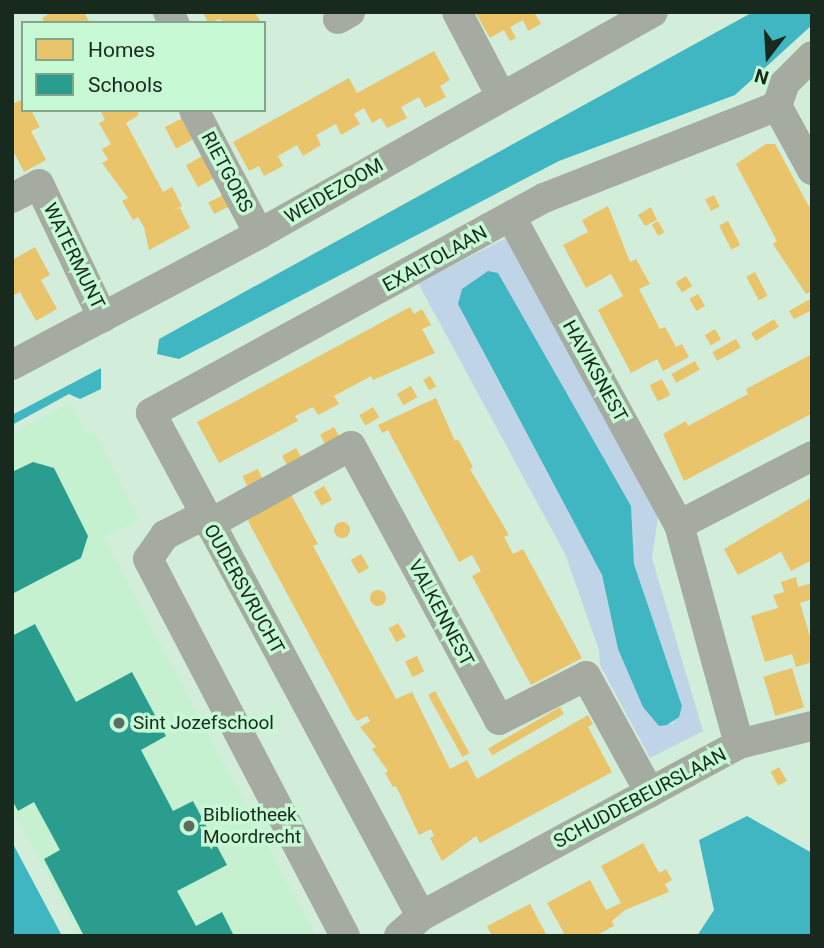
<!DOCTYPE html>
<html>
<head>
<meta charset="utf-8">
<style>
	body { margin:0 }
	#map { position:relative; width:824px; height:948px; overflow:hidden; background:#d2eeda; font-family:Roboto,sans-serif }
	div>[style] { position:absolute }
	.built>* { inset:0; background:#c5f1d1 }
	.green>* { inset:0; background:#c0d4e8 }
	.water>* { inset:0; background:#3fb6c1 }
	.homes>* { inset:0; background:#e9c46a; transform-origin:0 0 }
	.round { border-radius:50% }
	.schools>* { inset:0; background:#2a9d8f }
	.minor>* { height:30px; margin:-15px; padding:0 15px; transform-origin:15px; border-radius:15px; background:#a5aba0 }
	.dots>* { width:19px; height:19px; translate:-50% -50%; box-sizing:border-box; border:4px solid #c7f9d5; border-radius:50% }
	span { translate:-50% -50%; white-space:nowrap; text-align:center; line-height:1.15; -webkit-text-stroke:7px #c7f9d5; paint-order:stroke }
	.street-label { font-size:19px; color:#172a1d }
	.poi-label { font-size:19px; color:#172a1d }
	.left { translate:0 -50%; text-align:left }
	.frame { position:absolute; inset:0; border:14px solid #172a1d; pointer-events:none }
	.legend { position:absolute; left:21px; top:21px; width:245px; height:91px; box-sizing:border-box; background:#c7f9d5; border:2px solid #81a68b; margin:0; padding:9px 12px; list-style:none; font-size:21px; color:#172a1d }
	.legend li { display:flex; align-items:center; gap:14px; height:35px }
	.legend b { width:35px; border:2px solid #81a68b }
	.north { position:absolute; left:733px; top:21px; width:70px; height:70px; -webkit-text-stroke:5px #c7f9d5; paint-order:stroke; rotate:197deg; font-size:19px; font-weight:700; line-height:28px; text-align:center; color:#172a1d }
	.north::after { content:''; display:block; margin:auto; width:24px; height:32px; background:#172a1d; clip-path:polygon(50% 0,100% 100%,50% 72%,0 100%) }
</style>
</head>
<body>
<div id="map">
	<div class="built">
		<i style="clip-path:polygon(70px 403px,85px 430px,96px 434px,139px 520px,103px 537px,316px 936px,80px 936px,12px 808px,12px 433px)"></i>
	</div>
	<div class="green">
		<i style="clip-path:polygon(evenodd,510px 236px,659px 511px,652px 558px,703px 731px,650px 758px,600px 665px,599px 650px,565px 554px,418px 283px,510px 236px,481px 348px,631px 506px,634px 564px,682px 706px,673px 723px,667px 725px,618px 649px,602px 575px,481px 348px)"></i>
	</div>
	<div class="water">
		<i style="clip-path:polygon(753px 12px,812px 12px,812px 25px,735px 95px,559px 161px,179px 359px,157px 354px,159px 339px)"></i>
		<i style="clip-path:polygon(488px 271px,498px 273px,631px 506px,634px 564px,682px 706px,679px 717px,667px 725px,659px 726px,643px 707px,618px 649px,602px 575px,458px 304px,462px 289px)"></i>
		<i style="clip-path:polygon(101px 368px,101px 389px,80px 399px,69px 394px,12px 425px,12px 415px)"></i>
		<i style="clip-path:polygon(747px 816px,812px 853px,812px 933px,806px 936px,697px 936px,714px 910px,699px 840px)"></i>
		<i style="clip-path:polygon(12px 842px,62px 936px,12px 936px)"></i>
	</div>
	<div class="homes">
		<i style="clip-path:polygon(52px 12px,84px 12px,90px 23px,45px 23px,42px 18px)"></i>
		<i style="clip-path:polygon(203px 12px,255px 12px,261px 23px,223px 23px,220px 19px,208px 23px)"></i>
		<i style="clip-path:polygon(475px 12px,534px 12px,541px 24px,528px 31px,523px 20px,510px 27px,516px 38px,510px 41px,504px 30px,490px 38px)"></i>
		<i style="clip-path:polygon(434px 51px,450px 80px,440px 86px,446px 97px,425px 108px,419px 97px,401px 107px,407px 118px,387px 128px,381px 118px,372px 123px,364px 108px,354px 114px,360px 124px,341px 135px,336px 124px,316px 135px,321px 145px,303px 156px,297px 145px,278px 156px,283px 166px,264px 176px,259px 166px,249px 171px,233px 142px,349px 78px,357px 93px)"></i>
		<i style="clip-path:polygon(23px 99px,23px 110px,31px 110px,40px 127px,31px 131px,46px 160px,24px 172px,12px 149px,12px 104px)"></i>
		<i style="clip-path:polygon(100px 110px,137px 110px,139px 115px,126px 123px,163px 192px,172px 187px,182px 206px,173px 211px,180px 208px,190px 228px,149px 250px,144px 227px,138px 217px,133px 220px,122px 201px,128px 198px,102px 163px,108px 160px,102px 149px,111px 144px,99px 123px,105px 120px)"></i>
		<i style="left:186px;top:116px;width:24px;height:24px;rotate:62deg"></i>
		<i style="clip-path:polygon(766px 144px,775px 144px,812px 212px,812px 291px,806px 294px,773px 244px,777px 241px,736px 164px)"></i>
		<i style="left:206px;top:154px;width:25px;height:23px;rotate:61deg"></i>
		<i style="left:227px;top:193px;width:13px;height:21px;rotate:63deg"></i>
		<i style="left:714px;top:195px;width:13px;height:10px;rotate:63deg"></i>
		<i style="clip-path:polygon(608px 206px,630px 262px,636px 259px,650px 284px,639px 289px,660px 329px,665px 327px,676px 347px,682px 344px,689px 357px,663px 371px,657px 359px,631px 373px,598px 310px,623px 296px,611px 274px,586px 288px,563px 245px,588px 232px,582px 220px)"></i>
		<i style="clip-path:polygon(651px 207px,657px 220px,645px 226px,638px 215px)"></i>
		<i style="left:658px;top:221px;width:13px;height:7px;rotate:61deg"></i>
		<i style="left:728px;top:221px;width:27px;height:10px;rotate:63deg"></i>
		<i style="clip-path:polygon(35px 247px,50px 275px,41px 280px,57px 309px,36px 321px,20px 292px,12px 296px,12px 260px)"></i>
		<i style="left:755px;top:272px;width:27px;height:10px;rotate:62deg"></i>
		<i style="left:686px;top:276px;width:12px;height:12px;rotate:59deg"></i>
		<i style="left:698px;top:294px;width:14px;height:10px;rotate:60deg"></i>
		<i style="clip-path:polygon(812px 298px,812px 310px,794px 319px,789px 311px)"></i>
		<i style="clip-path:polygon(410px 307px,414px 314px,422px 309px,431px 325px,422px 329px,435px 353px,373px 380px,371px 376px,334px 396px,339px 404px,318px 415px,313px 407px,295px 416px,298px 421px,219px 463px,197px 422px)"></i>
		<i style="left:774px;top:319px;width:9px;height:27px;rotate:58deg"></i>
		<i style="left:715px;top:329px;width:12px;height:12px;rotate:59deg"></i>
		<i style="left:736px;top:339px;width:10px;height:27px;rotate:61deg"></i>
		<i style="clip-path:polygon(812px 354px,811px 414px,684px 481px,663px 434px,686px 421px,688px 426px,748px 394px,746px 389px)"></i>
		<i style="left:695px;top:361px;width:10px;height:27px;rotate:61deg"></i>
		<i style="left:430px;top:376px;width:12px;height:8px;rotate:59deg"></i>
		<i style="left:662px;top:379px;width:18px;height:14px;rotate:63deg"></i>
		<i style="left:411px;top:386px;width:13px;height:16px;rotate:61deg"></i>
		<i style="clip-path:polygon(436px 398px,455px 441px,458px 439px,473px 467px,470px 469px,509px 535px,504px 537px,513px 554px,523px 549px,582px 658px,531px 685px,472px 576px,481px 571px,472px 555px,459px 562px,388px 430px,382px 433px,378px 425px)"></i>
		<i style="left:373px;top:407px;width:12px;height:16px;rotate:59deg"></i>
		<i style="left:334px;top:427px;width:13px;height:16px;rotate:61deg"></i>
		<i style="left:296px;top:448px;width:13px;height:16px;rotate:61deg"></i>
		<i style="left:258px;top:469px;width:12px;height:17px;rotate:66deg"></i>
		<i style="left:324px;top:486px;width:16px;height:12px;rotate:60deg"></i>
		<i style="clip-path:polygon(289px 491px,318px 544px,313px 546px,396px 699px,412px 692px,450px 769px,467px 760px,477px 779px,588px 715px,593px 724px,588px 727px,612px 772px,480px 843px,476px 836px,442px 861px,430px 838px,434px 836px,431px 829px,419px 835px,396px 786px,393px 787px,385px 773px,388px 771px,372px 749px,376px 747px,360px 727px,370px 721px,367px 716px,357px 721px,352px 714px,249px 523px,246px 514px)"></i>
		<i style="clip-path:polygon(812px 497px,812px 560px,791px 571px,781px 552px,738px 575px,724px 549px)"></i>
		<i class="round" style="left:334px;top:522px;width:16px;height:16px"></i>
		<i style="left:361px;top:554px;width:16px;height:12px;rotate:60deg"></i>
		<i style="clip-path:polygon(796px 577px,798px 587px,812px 583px,812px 599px,800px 603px,812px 643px,812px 662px,796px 667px,792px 654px,765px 662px,751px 616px,778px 608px,773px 595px,784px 592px,781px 582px)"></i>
		<i class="round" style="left:370px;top:590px;width:16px;height:16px"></i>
		<i style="left:398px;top:623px;width:16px;height:11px;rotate:60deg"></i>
		<i style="left:417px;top:656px;width:17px;height:13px;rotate:65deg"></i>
		<i style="left:792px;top:668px;width:41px;height:30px;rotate:73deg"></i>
		<i style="left:435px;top:691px;width:71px;height:8px;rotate:61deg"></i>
		<i style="left:560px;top:707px;width:8px;height:83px;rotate:60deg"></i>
		<i style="left:779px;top:767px;width:16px;height:10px;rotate:60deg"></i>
		<i style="clip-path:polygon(643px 843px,659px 873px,666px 869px,672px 880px,665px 884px,669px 892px,625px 910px,612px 921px,614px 926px,595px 936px,558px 936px,564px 933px,547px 903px,590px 880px,606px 910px,621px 903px,601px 866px)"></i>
		<i style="clip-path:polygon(530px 904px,547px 936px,492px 936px,487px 926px)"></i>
	</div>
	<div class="schools">
		<i style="clip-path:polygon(33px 462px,54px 468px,88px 536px,81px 558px,12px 594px,12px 472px)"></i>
		<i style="clip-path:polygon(35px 624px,76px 702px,132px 672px,166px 736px,141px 750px,173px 811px,193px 801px,227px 865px,177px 891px,196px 926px,222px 912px,234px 936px,84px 936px,44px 859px,60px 850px,34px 802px,18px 811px,12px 800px,12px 636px)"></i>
	</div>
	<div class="minor">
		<i style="left:168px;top:12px;width:13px;rotate:61deg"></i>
		<i style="left:457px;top:12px;width:95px;rotate:62.4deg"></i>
		<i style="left:338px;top:19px;width:14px;rotate:-30deg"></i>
		<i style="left:777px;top:106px;width:73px;rotate:61.3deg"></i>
		<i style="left:194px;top:110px;width:140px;rotate:62.3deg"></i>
		<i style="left:12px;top:198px;width:30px;rotate:-27deg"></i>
		<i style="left:39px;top:184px;width:148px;rotate:64.5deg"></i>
		<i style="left:511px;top:217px;width:351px;rotate:61.4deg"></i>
		<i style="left:12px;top:365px;width:280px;rotate:-27.9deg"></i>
		<i style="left:259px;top:234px;width:452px;rotate:-29.4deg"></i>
		<i style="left:204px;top:515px;width:44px;rotate:152.9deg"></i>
		<i style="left:165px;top:535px;width:29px;rotate:125deg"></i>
		<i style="left:148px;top:559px;width:425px;rotate:62.4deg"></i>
		<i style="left:209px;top:524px;width:162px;rotate:-28.8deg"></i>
		<i style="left:351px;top:446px;width:311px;rotate:61.6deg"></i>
		<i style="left:499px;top:720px;width:97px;rotate:-26.8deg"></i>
		<i style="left:586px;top:676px;width:133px;rotate:61.3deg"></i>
		<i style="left:739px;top:744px;width:75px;rotate:-13.9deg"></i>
		<i style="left:421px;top:916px;width:571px;rotate:-118.23deg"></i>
		<i style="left:151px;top:413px;width:448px;rotate:-28.7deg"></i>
		<i style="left:544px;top:198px;width:251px;rotate:-21.5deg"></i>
		<i style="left:777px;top:106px;width:24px;rotate:-71deg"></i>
		<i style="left:785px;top:83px;width:38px;rotate:-45deg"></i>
		<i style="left:399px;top:936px;width:30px;rotate:-42deg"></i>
		<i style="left:421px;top:916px;width:362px;rotate:-28.4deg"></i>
		<i style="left:739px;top:744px;width:227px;rotate:-105.3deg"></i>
		<i style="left:679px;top:525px;width:150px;rotate:-27.4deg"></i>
	</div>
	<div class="dots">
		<i style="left:119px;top:723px;background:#586f5f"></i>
		<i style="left:189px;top:826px;background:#586f5f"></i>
	</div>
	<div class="street-label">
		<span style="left:227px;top:172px;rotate:62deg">RIETGORS</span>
		<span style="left:334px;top:191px;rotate:-30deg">WEIDEZOOM</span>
		<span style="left:74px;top:256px;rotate:64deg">WATERMUNT</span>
		<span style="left:435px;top:259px;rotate:-29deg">EXALTOLAAN</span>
		<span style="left:595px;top:371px;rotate:61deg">HAVIKSNEST</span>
		<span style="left:244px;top:589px;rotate:61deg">OUDERSVRUCHT</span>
		<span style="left:441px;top:613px;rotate:62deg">VALKENNEST</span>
		<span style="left:640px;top:798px;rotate:-28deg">SCHUDDEBEURSLAAN</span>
	</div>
	<div class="poi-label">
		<span class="left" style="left:133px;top:723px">Sint Jozefschool</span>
		<span class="left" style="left:203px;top:826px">Bibliotheek<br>Moordrecht</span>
	</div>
	<div class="frame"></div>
	<ul class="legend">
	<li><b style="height:19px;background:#e9c46a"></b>Homes</li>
	<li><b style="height:19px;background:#2a9d8f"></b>Schools</li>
	</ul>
	<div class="north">N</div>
</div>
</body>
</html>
